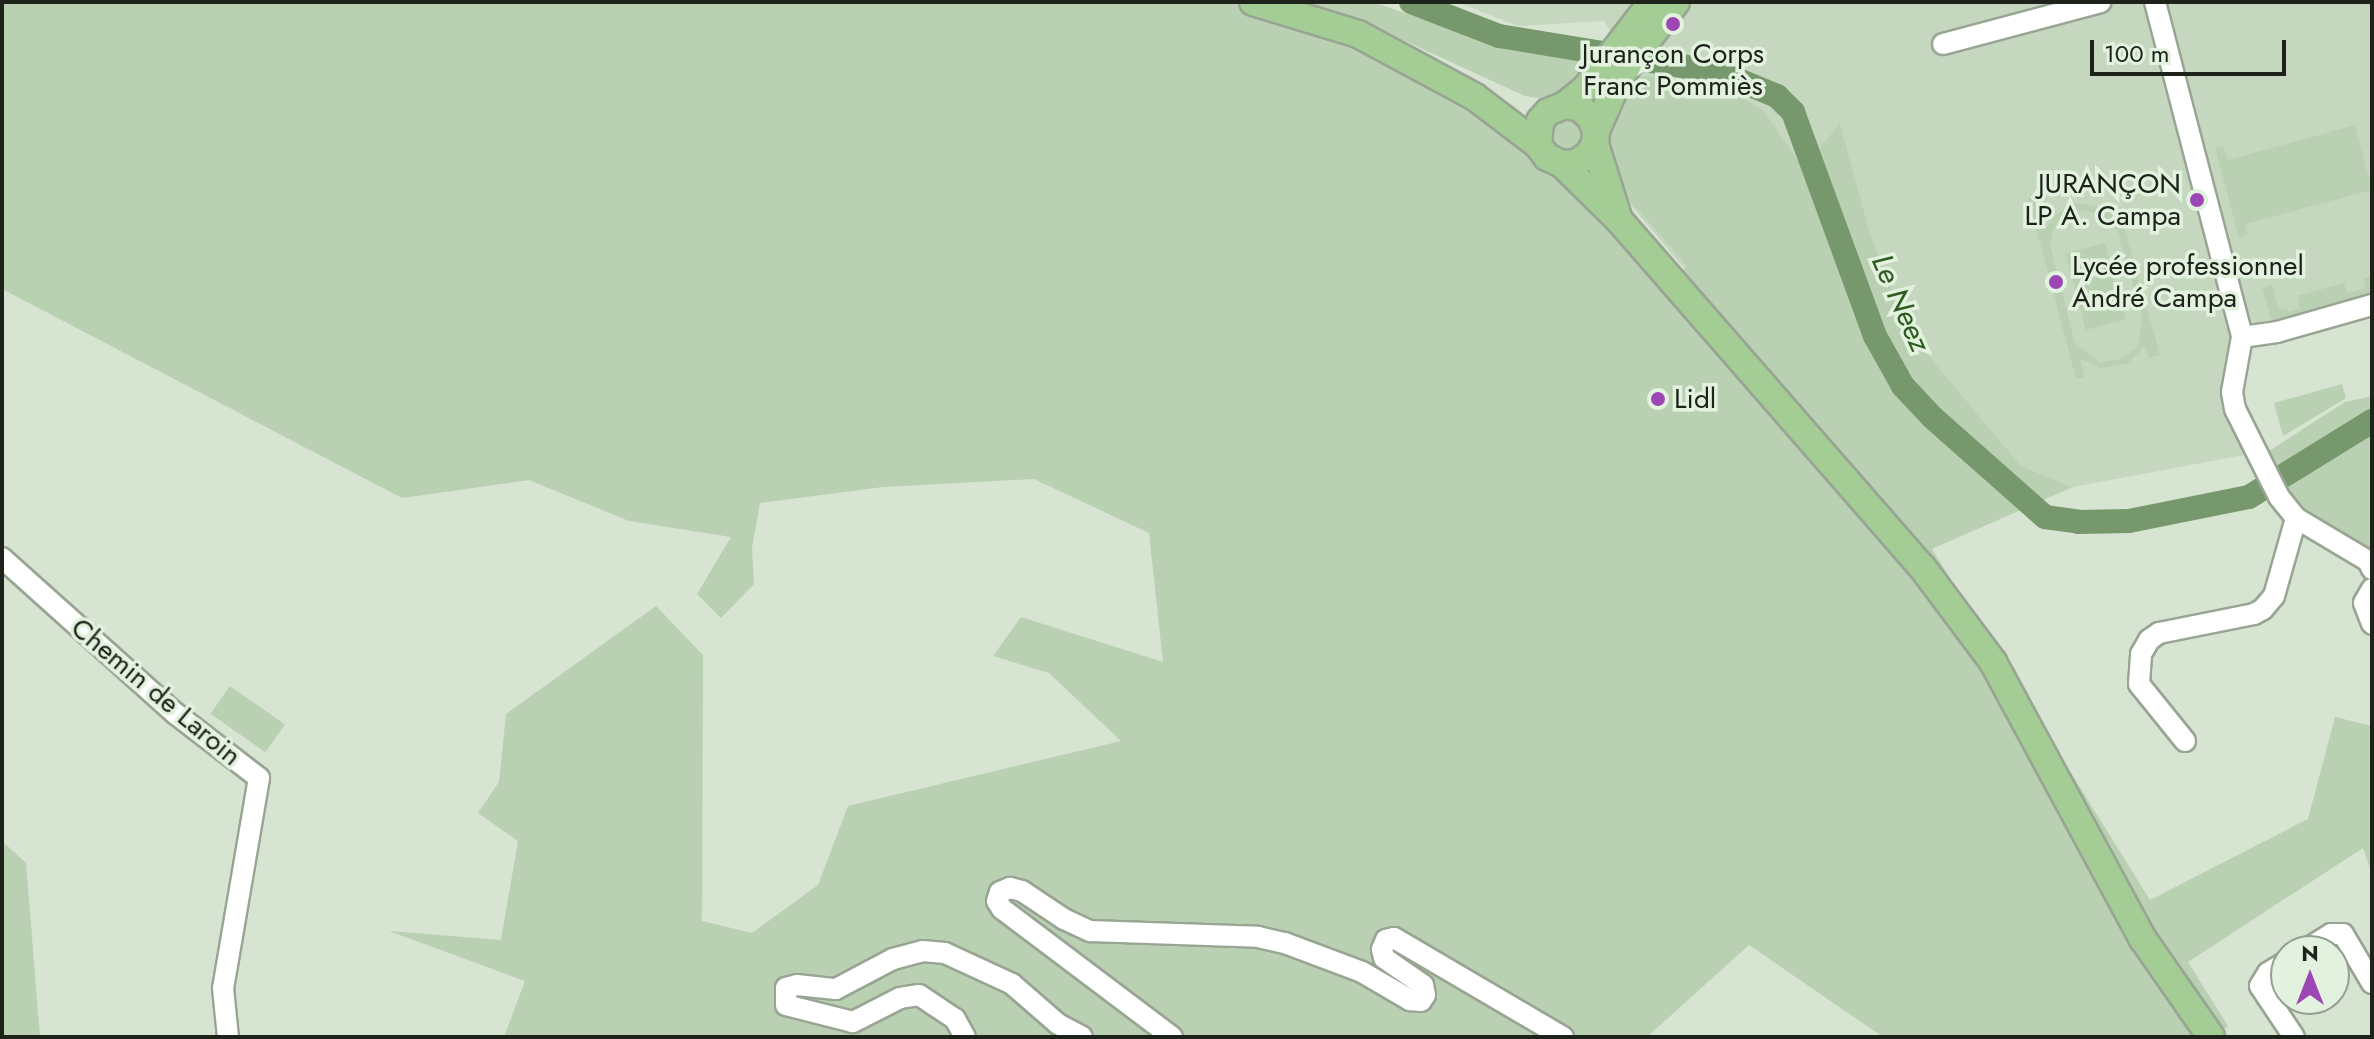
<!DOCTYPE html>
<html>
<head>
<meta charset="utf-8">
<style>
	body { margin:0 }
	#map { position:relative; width:2374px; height:1039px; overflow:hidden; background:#d6e4d1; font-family:Jost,sans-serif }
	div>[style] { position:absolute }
	.built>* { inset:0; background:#c5d7bf }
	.green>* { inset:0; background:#b9d0b2; transform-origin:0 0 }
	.river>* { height:24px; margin:-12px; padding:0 12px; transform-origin:12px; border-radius:12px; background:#76986c }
	.roads { filter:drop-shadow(2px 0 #98a593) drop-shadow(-2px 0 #98a593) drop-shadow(0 2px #98a593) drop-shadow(0 -2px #98a593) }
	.minor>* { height:20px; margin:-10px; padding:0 10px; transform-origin:10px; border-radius:10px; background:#fff }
	.major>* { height:26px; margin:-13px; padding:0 13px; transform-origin:13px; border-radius:13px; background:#a4cd96 }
	.dots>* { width:22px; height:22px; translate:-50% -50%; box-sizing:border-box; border:4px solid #e3f2df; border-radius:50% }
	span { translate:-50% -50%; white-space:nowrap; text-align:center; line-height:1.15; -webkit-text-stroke:7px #e3f2df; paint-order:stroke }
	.poi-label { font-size:28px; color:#1d221b }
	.right { translate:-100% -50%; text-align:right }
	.left { translate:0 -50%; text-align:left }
	.street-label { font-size:28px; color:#1d221b }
	.water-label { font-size:30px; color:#2e5c1e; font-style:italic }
	.frame { position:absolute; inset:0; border:4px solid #1d221b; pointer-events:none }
	.north { position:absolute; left:2270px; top:935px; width:80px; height:80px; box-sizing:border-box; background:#e3f2df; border:2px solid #949f91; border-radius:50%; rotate:0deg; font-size:22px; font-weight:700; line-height:32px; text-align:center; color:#1d221b }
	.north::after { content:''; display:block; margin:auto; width:28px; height:36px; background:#9d47b5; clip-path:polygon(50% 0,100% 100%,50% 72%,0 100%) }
	.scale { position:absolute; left:2090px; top:40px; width:196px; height:36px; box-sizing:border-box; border:4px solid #1d221b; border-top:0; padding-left:10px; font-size:24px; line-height:28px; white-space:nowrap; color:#1d221b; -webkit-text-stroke:6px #e3f2df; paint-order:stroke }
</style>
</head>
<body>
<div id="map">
	<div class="built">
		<i style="clip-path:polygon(1457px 2px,2372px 2px,2372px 305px,2250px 337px,2223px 393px,2244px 455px,2073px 487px,2021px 466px,1908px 331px,1870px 233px,1840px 123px,1803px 169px,1685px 269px,1629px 203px,1609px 170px,1609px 126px,1621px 96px,1639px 76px,1604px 21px,1518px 26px)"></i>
	</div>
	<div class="green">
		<i style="clip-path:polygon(2px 2px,1247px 2px,1547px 132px,1557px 118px,1576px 118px,1585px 134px,1581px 146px,1570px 152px,1680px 273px,1687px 266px,1630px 201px,1618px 181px,1609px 153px,1610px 132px,1621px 96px,1639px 76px,1675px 79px,1737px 95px,1764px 111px,1803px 168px,1840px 123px,1870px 233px,1908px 331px,2021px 466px,2073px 487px,1932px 549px,2150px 900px,2308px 819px,2335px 717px,2372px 726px,2372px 874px,2363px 848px,2188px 962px,2228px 1026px,2214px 1037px,1883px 1037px,1749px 945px,1647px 1037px,504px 1037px,525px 981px,389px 931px,501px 940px,518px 841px,478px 813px,499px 782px,506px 714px,656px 606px,703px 655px,702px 921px,752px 933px,818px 885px,848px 806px,1121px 741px,1049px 673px,993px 656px,1021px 617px,1163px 662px,1149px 533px,1034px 479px,883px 487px,760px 503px,752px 548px,754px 584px,721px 618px,697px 594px,731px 537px,629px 521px,529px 480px,402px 498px,2px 289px)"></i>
		<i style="clip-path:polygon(1298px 2px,1373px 2px,1488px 42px,1595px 60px,1565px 93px,1545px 99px,1525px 96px,1381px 30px)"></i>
		<i style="clip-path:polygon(2355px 125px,2372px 190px,2245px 224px,2248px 235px,2239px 238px,2215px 147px,2223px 145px,2228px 160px)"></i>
		<i style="clip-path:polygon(evenodd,2035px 196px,2045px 229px,2055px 215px,2075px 203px,2105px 208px,2124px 227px,2160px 355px,2149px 358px,2145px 346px,2127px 364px,2101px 368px,2080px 359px,2084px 377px,2076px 379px,2028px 197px,2035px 196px,2081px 210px,2102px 215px,2118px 232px,2143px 320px,2137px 348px,2121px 359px,2099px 362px,2075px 343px,2050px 245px,2054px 227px,2062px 219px,2081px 210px)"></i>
		<i style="left:2105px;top:243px;width:79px;height:41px;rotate:75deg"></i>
		<i style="clip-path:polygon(2372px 276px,2372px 294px,2272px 321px,2262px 288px,2272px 285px,2279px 310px,2287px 308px,2289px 312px,2300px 308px,2297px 296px,2344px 283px,2347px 293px,2366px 288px,2364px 278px)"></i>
		<i style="clip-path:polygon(2342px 384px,2346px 398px,2283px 436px,2274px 403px)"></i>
		<i style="clip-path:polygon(2372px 396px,2372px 555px,2302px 515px,2266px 453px,2345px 402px)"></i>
		<i style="left:230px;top:686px;width:67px;height:34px;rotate:35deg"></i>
		<i style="clip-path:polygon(2px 841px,26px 863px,40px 1037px,2px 1037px)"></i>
	</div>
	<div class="river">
		<i style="left:1411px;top:2px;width:94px;rotate:21.1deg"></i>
		<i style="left:1499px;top:36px;width:223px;rotate:9.3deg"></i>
		<i style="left:1719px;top:72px;width:63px;rotate:22.5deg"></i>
		<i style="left:1777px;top:96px;width:23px;rotate:45deg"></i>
		<i style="left:1793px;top:112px;width:239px;rotate:69.9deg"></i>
		<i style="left:1875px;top:336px;width:57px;rotate:60.8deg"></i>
		<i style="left:1903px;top:386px;width:42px;rotate:46.9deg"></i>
		<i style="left:1932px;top:417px;width:151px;rotate:41.5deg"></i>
		<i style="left:2045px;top:517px;width:34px;rotate:8deg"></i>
		<i style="left:2079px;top:522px;width:50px;rotate:-1.1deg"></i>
		<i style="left:2129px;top:521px;width:122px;rotate:-11.3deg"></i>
		<i style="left:2249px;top:497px;width:145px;rotate:-31.7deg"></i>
	</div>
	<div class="roads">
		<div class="minor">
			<i style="left:2155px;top:2px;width:346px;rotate:75.4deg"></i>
			<i style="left:2242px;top:337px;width:56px;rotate:100.3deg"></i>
			<i style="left:2232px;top:392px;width:17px;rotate:80deg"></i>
			<i style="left:2235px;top:409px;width:98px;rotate:63.4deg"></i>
			<i style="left:2279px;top:497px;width:27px;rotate:51deg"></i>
			<i style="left:2296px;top:518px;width:84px;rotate:30.8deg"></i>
			<i style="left:2368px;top:561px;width:9px;rotate:63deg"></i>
			<i style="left:1943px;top:44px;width:163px;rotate:-14.9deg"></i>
			<i style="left:2242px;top:337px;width:35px;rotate:-8deg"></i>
			<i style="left:2277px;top:332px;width:99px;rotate:-15.9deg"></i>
			<i style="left:2px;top:558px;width:234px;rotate:41.9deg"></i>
			<i style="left:176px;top:714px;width:105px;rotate:37.6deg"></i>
			<i style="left:259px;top:778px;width:213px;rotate:99.7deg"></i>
			<i style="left:223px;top:988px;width:49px;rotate:84.2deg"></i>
			<i style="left:2372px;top:589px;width:16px;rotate:120deg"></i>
			<i style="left:2364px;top:603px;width:22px;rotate:69deg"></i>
			<i style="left:2185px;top:741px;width:73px;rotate:-128.9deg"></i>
			<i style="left:2139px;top:684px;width:30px;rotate:-86deg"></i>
			<i style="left:2141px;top:654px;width:16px;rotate:-60deg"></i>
			<i style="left:2149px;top:640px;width:12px;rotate:-35deg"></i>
			<i style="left:2159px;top:633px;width:97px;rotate:-11.3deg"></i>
			<i style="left:2254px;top:614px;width:10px;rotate:-29deg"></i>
			<i style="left:2263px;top:609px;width:17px;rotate:-50deg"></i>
			<i style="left:2274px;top:596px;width:81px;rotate:-74.2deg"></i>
			<i style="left:2304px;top:951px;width:32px;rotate:-32deg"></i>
			<i style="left:2331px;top:934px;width:12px"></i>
			<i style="left:2343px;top:934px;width:57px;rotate:59.4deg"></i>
			<i style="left:2286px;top:962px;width:21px;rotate:149deg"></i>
			<i style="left:2268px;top:973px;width:15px;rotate:122deg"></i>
			<i style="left:2260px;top:986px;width:61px;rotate:56.3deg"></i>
			<i style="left:965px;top:1037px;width:21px;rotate:-119deg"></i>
			<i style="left:955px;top:1019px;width:43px;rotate:-146.3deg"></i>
			<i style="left:919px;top:995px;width:19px;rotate:171deg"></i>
			<i style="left:900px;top:998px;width:53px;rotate:152.9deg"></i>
			<i style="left:853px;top:1022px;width:69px;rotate:-165.8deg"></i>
			<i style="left:786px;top:1005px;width:17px;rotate:-90deg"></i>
			<i style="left:786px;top:988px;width:11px;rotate:-15deg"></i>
			<i style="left:797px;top:985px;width:39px;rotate:6deg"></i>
			<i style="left:836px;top:989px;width:64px;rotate:-27.8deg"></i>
			<i style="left:893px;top:959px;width:31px;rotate:-15deg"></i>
			<i style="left:923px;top:951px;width:22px;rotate:5deg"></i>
			<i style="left:945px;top:953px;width:74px;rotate:24.8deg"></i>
			<i style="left:1012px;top:984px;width:61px;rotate:41deg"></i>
			<i style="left:1058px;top:1024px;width:27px;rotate:28deg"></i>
			<i style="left:1172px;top:1037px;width:213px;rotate:-143deg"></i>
			<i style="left:1002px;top:909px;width:9px;rotate:-122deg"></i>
			<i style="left:997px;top:901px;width:9px;rotate:-72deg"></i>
			<i style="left:1000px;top:892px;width:11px;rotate:-22deg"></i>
			<i style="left:1010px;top:888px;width:12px;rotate:14deg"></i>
			<i style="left:1022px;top:891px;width:50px;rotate:33.7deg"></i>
			<i style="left:1064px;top:919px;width:29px;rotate:25deg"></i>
			<i style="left:1090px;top:931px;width:168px;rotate:2deg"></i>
			<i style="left:1258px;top:937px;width:28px;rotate:13deg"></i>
			<i style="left:1285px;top:943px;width:82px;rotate:20.6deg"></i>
			<i style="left:1362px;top:972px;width:56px;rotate:30.3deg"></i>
			<i style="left:1410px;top:1000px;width:11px;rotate:5deg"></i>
			<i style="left:1421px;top:1001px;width:7px;rotate:-56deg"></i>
			<i style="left:1425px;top:995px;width:10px;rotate:-101deg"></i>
			<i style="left:1423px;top:985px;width:47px;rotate:-145.3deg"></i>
			<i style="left:1384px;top:958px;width:9px;rotate:-103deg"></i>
			<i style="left:1382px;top:949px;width:10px;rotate:-66deg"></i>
			<i style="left:1386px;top:940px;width:8px;rotate:-14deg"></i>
			<i style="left:1394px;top:938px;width:196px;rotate:30.4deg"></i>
		</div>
		<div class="major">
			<i style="left:1253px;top:2px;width:110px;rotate:16.9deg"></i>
			<i style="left:1358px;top:34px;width:133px;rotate:28.3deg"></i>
			<i style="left:1475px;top:97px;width:79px;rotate:37.3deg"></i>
			<i style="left:1538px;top:145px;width:15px;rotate:53deg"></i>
			<i style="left:1547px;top:157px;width:17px;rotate:25deg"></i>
			<i style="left:1562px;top:164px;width:80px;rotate:44.5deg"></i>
			<i style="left:1619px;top:220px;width:461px;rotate:48.9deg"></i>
			<i style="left:1922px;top:567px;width:119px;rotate:53.2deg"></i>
			<i style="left:1993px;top:662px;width:315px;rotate:61.6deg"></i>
			<i style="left:2143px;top:939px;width:119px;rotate:55.2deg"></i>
			<i style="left:1565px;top:105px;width:27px;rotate:-39deg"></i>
			<i style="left:1586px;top:88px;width:108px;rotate:-52.5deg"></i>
			<i style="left:1596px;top:131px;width:58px;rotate:-66.5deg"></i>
			<i style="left:1619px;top:78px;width:95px;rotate:-53.1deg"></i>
			<i style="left:1595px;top:144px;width:77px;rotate:72.5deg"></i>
			<i style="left:1538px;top:145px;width:24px;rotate:-85deg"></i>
			<i style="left:1540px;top:121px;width:12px;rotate:-48deg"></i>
			<i style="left:1548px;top:112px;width:18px;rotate:-22deg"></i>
			<i style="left:1565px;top:105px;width:15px;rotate:11deg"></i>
			<i style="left:1580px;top:108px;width:15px;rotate:42deg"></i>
			<i style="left:1591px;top:118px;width:14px;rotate:69deg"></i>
			<i style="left:1596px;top:131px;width:13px;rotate:94deg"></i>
			<i style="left:1595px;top:144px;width:13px;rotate:122deg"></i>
			<i style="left:1588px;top:155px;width:14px;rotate:146deg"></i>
			<i style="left:1576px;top:163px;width:14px;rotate:176deg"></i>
		</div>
	</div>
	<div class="dots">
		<i style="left:1673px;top:24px;background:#9d47b5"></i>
		<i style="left:2197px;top:200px;background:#9d47b5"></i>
		<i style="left:2056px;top:282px;background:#9d47b5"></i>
		<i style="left:1658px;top:399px;background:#9d47b5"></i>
	</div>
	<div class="poi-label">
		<span style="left:1673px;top:70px">Jurançon Corps<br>Franc Pommiès</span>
		<span class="right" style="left:2181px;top:200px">JURANÇON<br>LP A. Campa</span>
		<span class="left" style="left:2072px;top:282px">Lycée professionnel<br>André Campa</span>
		<span class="left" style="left:1674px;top:399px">Lidl</span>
	</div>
	<div class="street-label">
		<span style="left:156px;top:692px;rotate:40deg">Chemin de Laroin</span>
	</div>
	<div class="water-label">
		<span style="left:1901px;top:303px;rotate:66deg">Le Neez</span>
	</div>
	<div class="frame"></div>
	<div class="north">N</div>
	<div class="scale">100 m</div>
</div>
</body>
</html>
